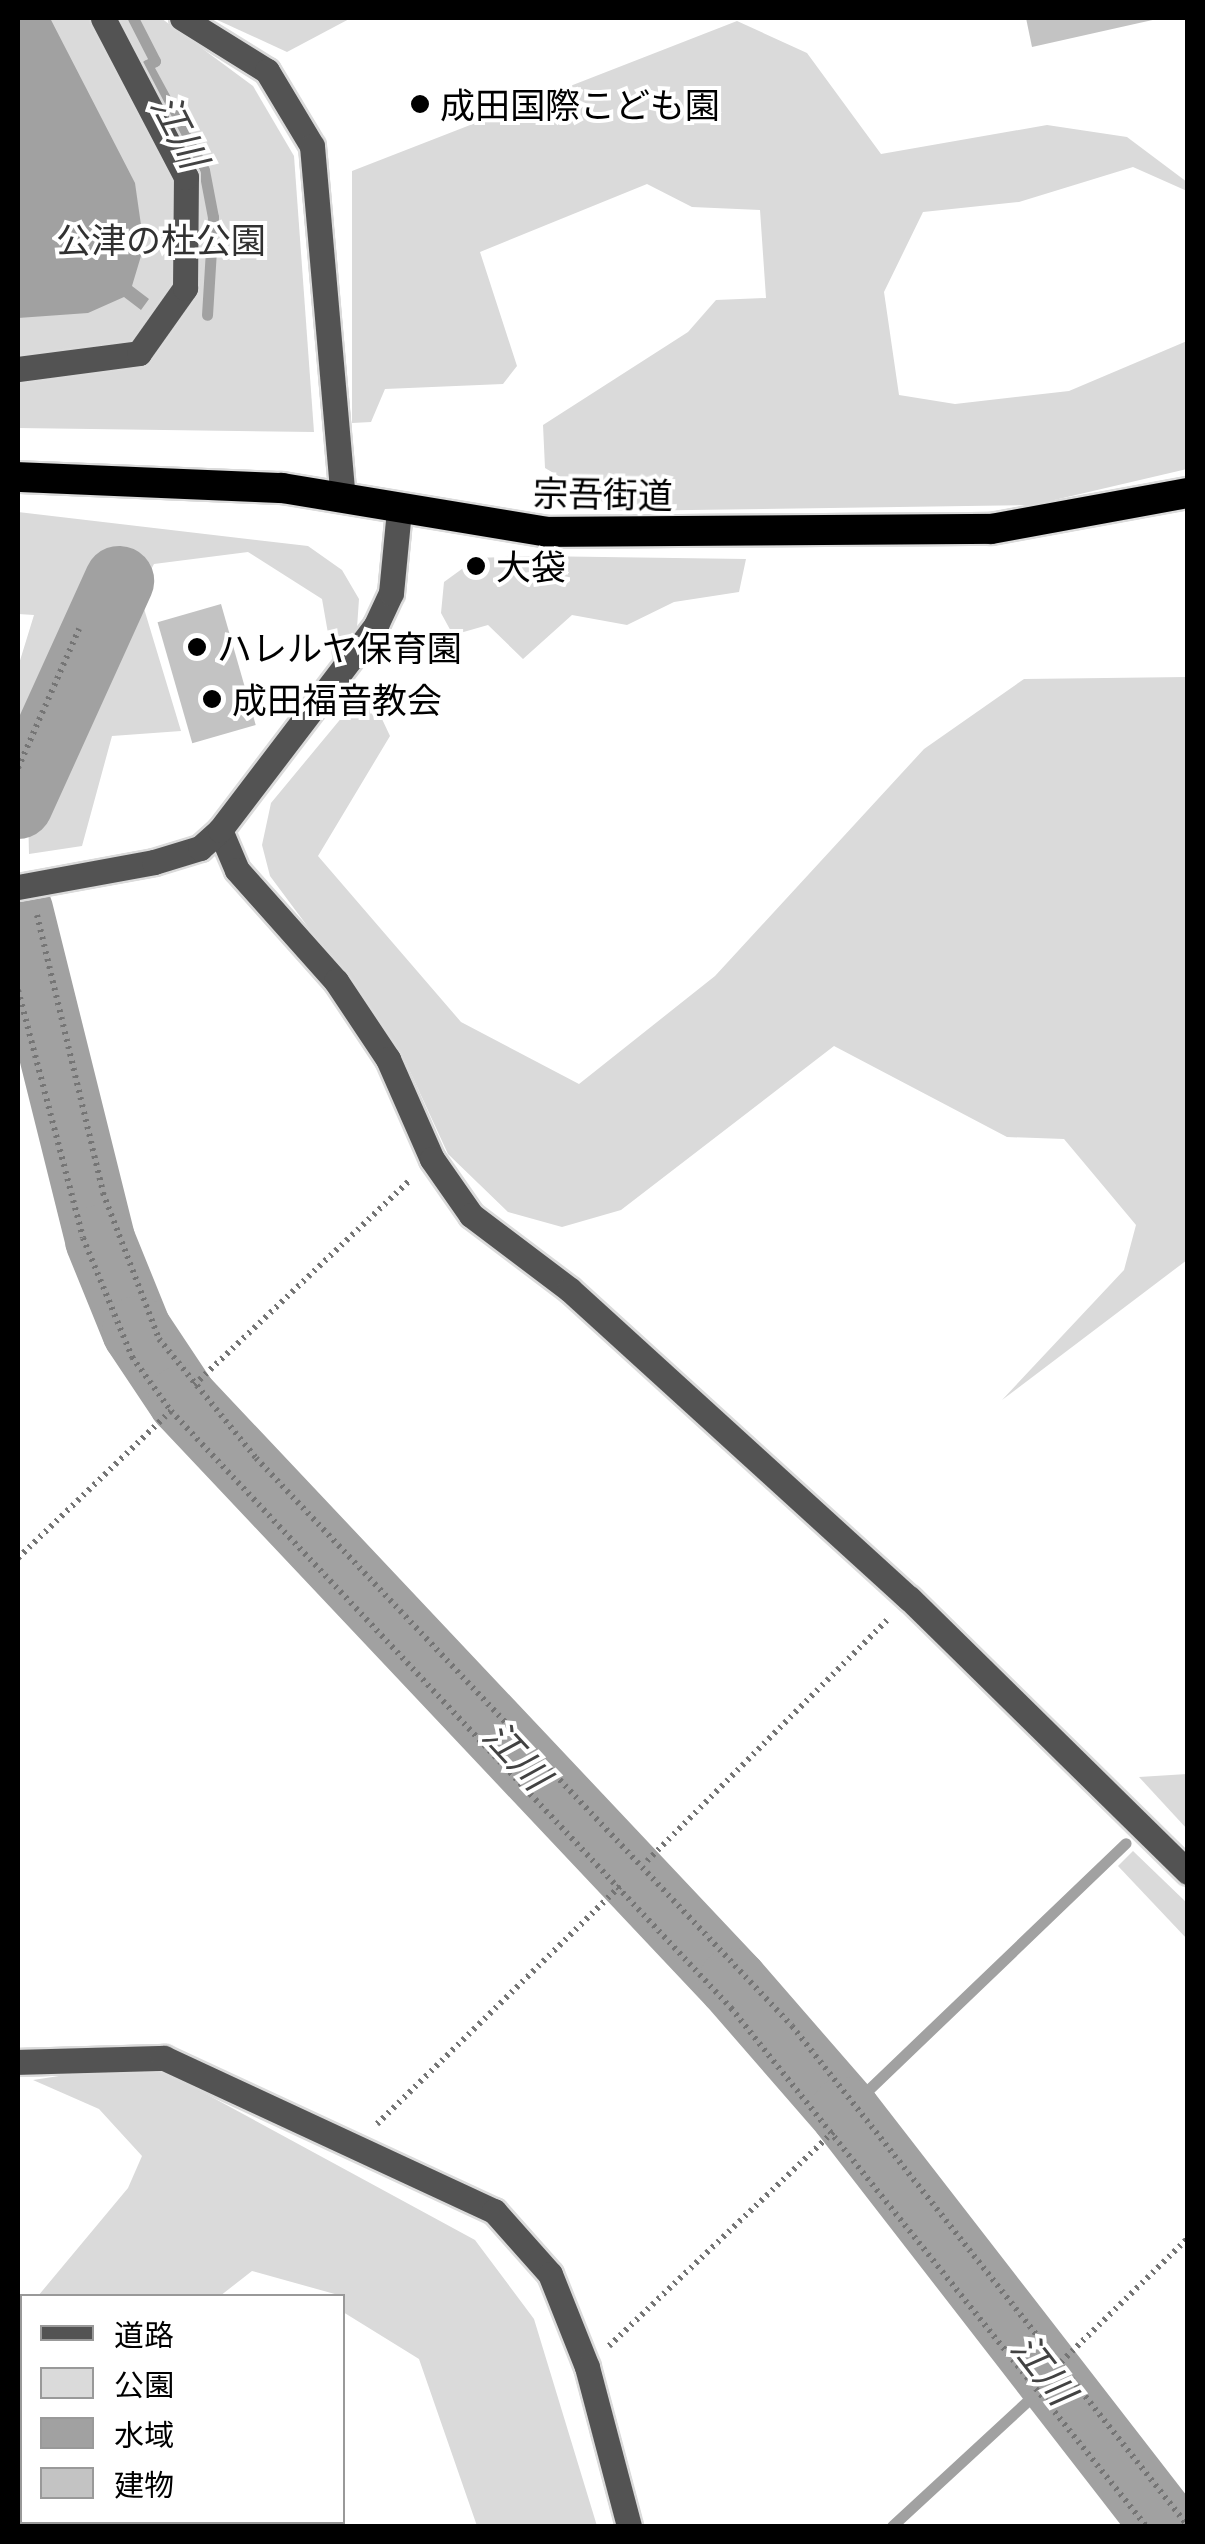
<!DOCTYPE html>
<html>
<head>
<meta charset="utf-8">
<style>
	body { margin:0 }
	#map { position:relative; width:1205px; height:2544px; overflow:hidden; background:#fff; font-family:Lato,"Noto Sans JP",sans-serif }
	div>[style] { position:absolute }
	.green>* { inset:0; background:#dadada }
	.water>* { inset:0; background:#a1a1a1 }
	.stream>* { height:11px; margin:-5.5px; padding:0 5.5px; transform-origin:5.5px; border-radius:5.5px; background:#a1a1a1 }
	.river>* { height:70px; margin:-35px; padding:0 35px; transform-origin:35px; border-radius:35px; background:#a1a1a1 }
	.building>* { inset:0; background:#c3c3c3; transform-origin:0 0 }
	.path>* { height:6px; margin-top:-3px; transform-origin:0; background:repeating-linear-gradient(90deg,#757575 0 2.5px,transparent 0 7.5px) }
	.roads { filter:drop-shadow(2px 0 #dbdbdb) drop-shadow(-2px 0 #dbdbdb) drop-shadow(0 2px #dbdbdb) drop-shadow(0 -2px #dbdbdb) }
	.minor>* { height:25px; margin:-12.5px; padding:0 12.5px; transform-origin:12.5px; border-radius:12.5px; background:#535353 }
	.highway>* { height:30px; margin:-15px; padding:0 15px; transform-origin:15px; border-radius:15px; background:#000 }
	.dots>* { width:28px; height:28px; translate:-50% -50%; box-sizing:border-box; border:5px solid #fff; border-radius:50% }
	span { translate:-50% -50%; white-space:nowrap; text-align:center; line-height:1.15; -webkit-text-stroke:8px #fff; paint-order:stroke }
	.poi-label { font-size:35px; color:#000 }
	.left { translate:0 -50%; text-align:left }
	.park-label { font-size:35px; color:#313131 }
	.street-label { font-size:35px; color:#000 }
	.water-label { font-size:38px; color:#424242; font-style:italic }
	.frame { position:absolute; inset:0; border:20px solid #000; pointer-events:none }
	.legend { position:absolute; left:20px; top:2294px; width:325px; height:230px; box-sizing:border-box; background:#fff; border:2px solid #999; margin:0; padding:12px 18px; list-style:none; font-size:30px; color:#000 }
	.legend li { display:flex; align-items:center; gap:20px; height:50px }
	.legend b { width:50px; border:2px solid #999 }
</style>
</head>
<body>
<div id="map">
	<div class="green">
		<i style="clip-path:polygon(18px 18px,161px 18px,253px 86px,294px 156px,314px 432px,18px 428px)"></i>
		<i style="clip-path:polygon(213px 18px,351px 18px,287px 52px)"></i>
		<i style="clip-path:polygon(737px 21px,807px 53px,881px 154px,1047px 125px,1127px 137px,1187px 182px,1187px 191px,1133px 167px,1019px 202px,923px 212px,884px 292px,899px 395px,955px 404px,1069px 391px,1187px 341px,1187px 469px,1033px 505px,618px 511px,545px 468px,543px 425px,688px 332px,716px 300px,766px 298px,760px 210px,692px 207px,647px 184px,480px 252px,517px 366px,503px 384px,385px 389px,371px 422px,352px 423px,352px 171px)"></i>
		<i style="clip-path:polygon(18px 512px,308px 546px,342px 570px,359px 599px,357px 628px,333px 662px,322px 599px,248px 552px,154px 564px,139px 592px,181px 731px,112px 736px,82px 846px,29px 854px,28px 814px,127px 593px,124px 581px,108px 577px,90px 619px,73px 620px,18px 750px,18px 667px,34px 615px,18px 614px)"></i>
		<i style="clip-path:polygon(477px 558px,532px 556px,746px 559px,739px 592px,674px 602px,627px 625px,572px 615px,523px 659px,488px 625px,453px 635px,441px 613px,444px 582px)"></i>
		<i style="clip-path:polygon(1187px 677px,1187px 1260px,1002px 1400px,1124px 1270px,1136px 1225px,1064px 1139px,1007px 1137px,834px 1046px,621px 1210px,562px 1227px,508px 1212px,448px 1154px,401px 1052px,270px 876px,262px 845px,271px 803px,367px 687px,390px 736px,318px 856px,461px 1022px,579px 1084px,715px 976px,924px 749px,1024px 679px)"></i>
		<i style="clip-path:polygon(1187px 1774px,1188px 1774px,1187px 1829px,1139px 1777px)"></i>
		<i style="clip-path:polygon(1133px 1851px,1187px 1903px,1187px 1939px,1118px 1866px)"></i>
		<i style="clip-path:polygon(104px 2069px,160px 2069px,475px 2240px,534px 2319px,597px 2526px,477px 2526px,419px 2359px,343px 2312px,342px 2296px,252px 2271px,220px 2296px,38px 2296px,128px 2188px,142px 2156px,99px 2109px,33px 2080px)"></i>
		<i style="clip-path:polygon(22px 2316px,22px 2522px,48px 2526px,18px 2526px)"></i>
	</div>
	<div class="water">
		<i style="clip-path:polygon(18px 18px,50px 18px,135px 183px,144px 246px,132px 286px,149px 299px,141px 310px,124px 297px,88px 313px,18px 318px)"></i>
	</div>
	<div class="stream">
		<i style="left:133px;top:18px;width:48px;rotate:62.9deg"></i>
		<i style="left:155px;top:61px;width:9px;rotate:153deg"></i>
		<i style="left:147px;top:65px;width:119px;rotate:61.5deg"></i>
		<i style="left:204px;top:170px;width:48px;rotate:79.2deg"></i>
		<i style="left:213px;top:217px;width:98px;rotate:93.5deg"></i>
		<i style="left:865px;top:2093px;width:361px;rotate:-43.8deg"></i>
		<i style="left:845px;top:2112px;width:7px;rotate:-45deg"></i>
		<i style="left:1048px;top:2382px;width:5px;rotate:-37deg"></i>
		<i style="left:892px;top:2526px;width:193px;rotate:-42.7deg"></i>
	</div>
	<div class="river">
		<i style="left:18px;top:804px;width:245px;rotate:-65.6deg"></i>
		<i style="left:18px;top:910px;width:340px;rotate:76deg"></i>
		<i style="left:100px;top:1240px;width:98px;rotate:67.9deg"></i>
		<i style="left:137px;top:1331px;width:83px;rotate:56.3deg"></i>
		<i style="left:183px;top:1400px;width:801px;rotate:46.67deg"></i>
		<i style="left:733px;top:1983px;width:171px;rotate:49deg"></i>
		<i style="left:845px;top:2112px;width:524px;rotate:52.21deg"></i>
	</div>
	<div class="building">
		<i style="clip-path:polygon(1026px 18px,1157px 18px,1157px 19px,1032px 47px)"></i>
		<i style="left:221px;top:604px;width:126px;height:66px;rotate:74deg"></i>
	</div>
	<div class="path">
		<i style="left:18px;top:768px;width:152px;rotate:-66.3deg"></i>
		<i style="left:37px;top:915px;width:286px;rotate:76.6deg"></i>
		<i style="left:103px;top:1193px;width:156px;rotate:69deg"></i>
		<i style="left:159px;top:1339px;width:154px;rotate:50.8deg"></i>
		<i style="left:256px;top:1458px;width:781px;rotate:46.66deg"></i>
		<i style="left:792px;top:2026px;width:638px;rotate:51.62deg"></i>
		<i style="left:18px;top:990px;width:256px;rotate:75.3deg"></i>
		<i style="left:83px;top:1238px;width:129px;rotate:67.6deg"></i>
		<i style="left:132px;top:1357px;width:67px;rotate:54.2deg"></i>
		<i style="left:171px;top:1411px;width:819px;rotate:46.83deg"></i>
		<i style="left:731px;top:2008px;width:664px;rotate:51.3deg"></i>
		<i style="left:194px;top:1385px;width:296px;rotate:-43.5deg"></i>
		<i style="left:18px;top:1558px;width:212px;rotate:-43.9deg"></i>
		<i style="left:647px;top:1861px;width:340px;rotate:-45.1deg"></i>
		<i style="left:377px;top:2124px;width:343px;rotate:-44.4deg"></i>
		<i style="left:609px;top:2346px;width:314px;rotate:-43.7deg"></i>
		<i style="left:1061px;top:2362px;width:177px;rotate:-44.3deg"></i>
	</div>
	<div class="roads">
		<div class="minor">
			<i style="left:182px;top:18px;width:100px;rotate:31.9deg"></i>
			<i style="left:267px;top:71px;width:87px;rotate:59deg"></i>
			<i style="left:312px;top:146px;width:353px;rotate:85deg"></i>
			<i style="left:18px;top:369px;width:122px;rotate:-7.5deg"></i>
			<i style="left:139px;top:353px;width:80px;rotate:-54.7deg"></i>
			<i style="left:185px;top:288px;width:111px;rotate:-89.5deg"></i>
			<i style="left:186px;top:177px;width:179px;rotate:-117.6deg"></i>
			<i style="left:220px;top:830px;width:43px;rotate:67deg"></i>
			<i style="left:237px;top:870px;width:149px;rotate:48.3deg"></i>
			<i style="left:336px;top:981px;width:94px;rotate:56.3deg"></i>
			<i style="left:388px;top:1059px;width:109px;rotate:66.3deg"></i>
			<i style="left:432px;top:1159px;width:68px;rotate:55.1deg"></i>
			<i style="left:471px;top:1215px;width:124px;rotate:37.1deg"></i>
			<i style="left:570px;top:1290px;width:458px;rotate:42.3deg"></i>
			<i style="left:909px;top:1598px;width:391px;rotate:44.5deg"></i>
			<i style="left:18px;top:887px;width:138px;rotate:-10.4deg"></i>
			<i style="left:154px;top:862px;width:48px;rotate:-16.9deg"></i>
			<i style="left:200px;top:848px;width:27px;rotate:-42deg"></i>
			<i style="left:220px;top:830px;width:258px;rotate:-52.7deg"></i>
			<i style="left:376px;top:625px;width:35px;rotate:-65deg"></i>
			<i style="left:391px;top:593px;width:83px;rotate:-84.5deg"></i>
			<i style="left:18px;top:2062px;width:146px;rotate:-1.6deg"></i>
			<i style="left:164px;top:2058px;width:364px;rotate:24.9deg"></i>
			<i style="left:494px;top:2211px;width:84px;rotate:48.4deg"></i>
			<i style="left:550px;top:2274px;width:100px;rotate:68.3deg"></i>
			<i style="left:587px;top:2367px;width:164px;rotate:75.2deg"></i>
			<i style="left:18px;top:2524px;width:4px;rotate:34deg"></i>
		</div>
		<div class="highway">
			<i style="left:18px;top:477px;width:264px;rotate:2.4deg"></i>
			<i style="left:282px;top:488px;width:270px;rotate:9.4deg"></i>
			<i style="left:548px;top:532px;width:443px;rotate:-0.4deg"></i>
			<i style="left:991px;top:529px;width:200px;rotate:-10.4deg"></i>
		</div>
	</div>
	<div class="dots">
		<i style="left:420px;top:104px;background:#000"></i>
		<i style="left:476px;top:566px;background:#000"></i>
		<i style="left:197px;top:647px;background:#000"></i>
		<i style="left:212px;top:699px;background:#000"></i>
	</div>
	<div class="poi-label">
		<span class="left" style="left:440px;top:104px">成田国際こども園</span>
		<span class="left" style="left:496px;top:566px">大袋</span>
		<span class="left" style="left:217px;top:647px">ハレルヤ保育園</span>
		<span class="left" style="left:232px;top:699px">成田福音教会</span>
	</div>
	<div class="park-label">
		<span style="left:161px;top:239px">公津の杜公園</span>
	</div>
	<div class="street-label">
		<span style="left:603px;top:493px;rotate:1deg">宗吾街道</span>
	</div>
	<div class="water-label">
		<span style="left:180px;top:131px;rotate:63deg">江川</span>
		<span style="left:517px;top:1755px;rotate:47deg">江川</span>
		<span style="left:1044px;top:2369px;rotate:52deg">江川</span>
	</div>
	<div class="frame"></div>
	<ul class="legend">
	<li><b style="height:12px;background:#535353"></b>道路</li>
	<li><b style="height:28px;background:#dadada"></b>公園</li>
	<li><b style="height:28px;background:#a1a1a1"></b>水域</li>
	<li><b style="height:28px;background:#c3c3c3"></b>建物</li>
	</ul>
</div>
</body>
</html>
